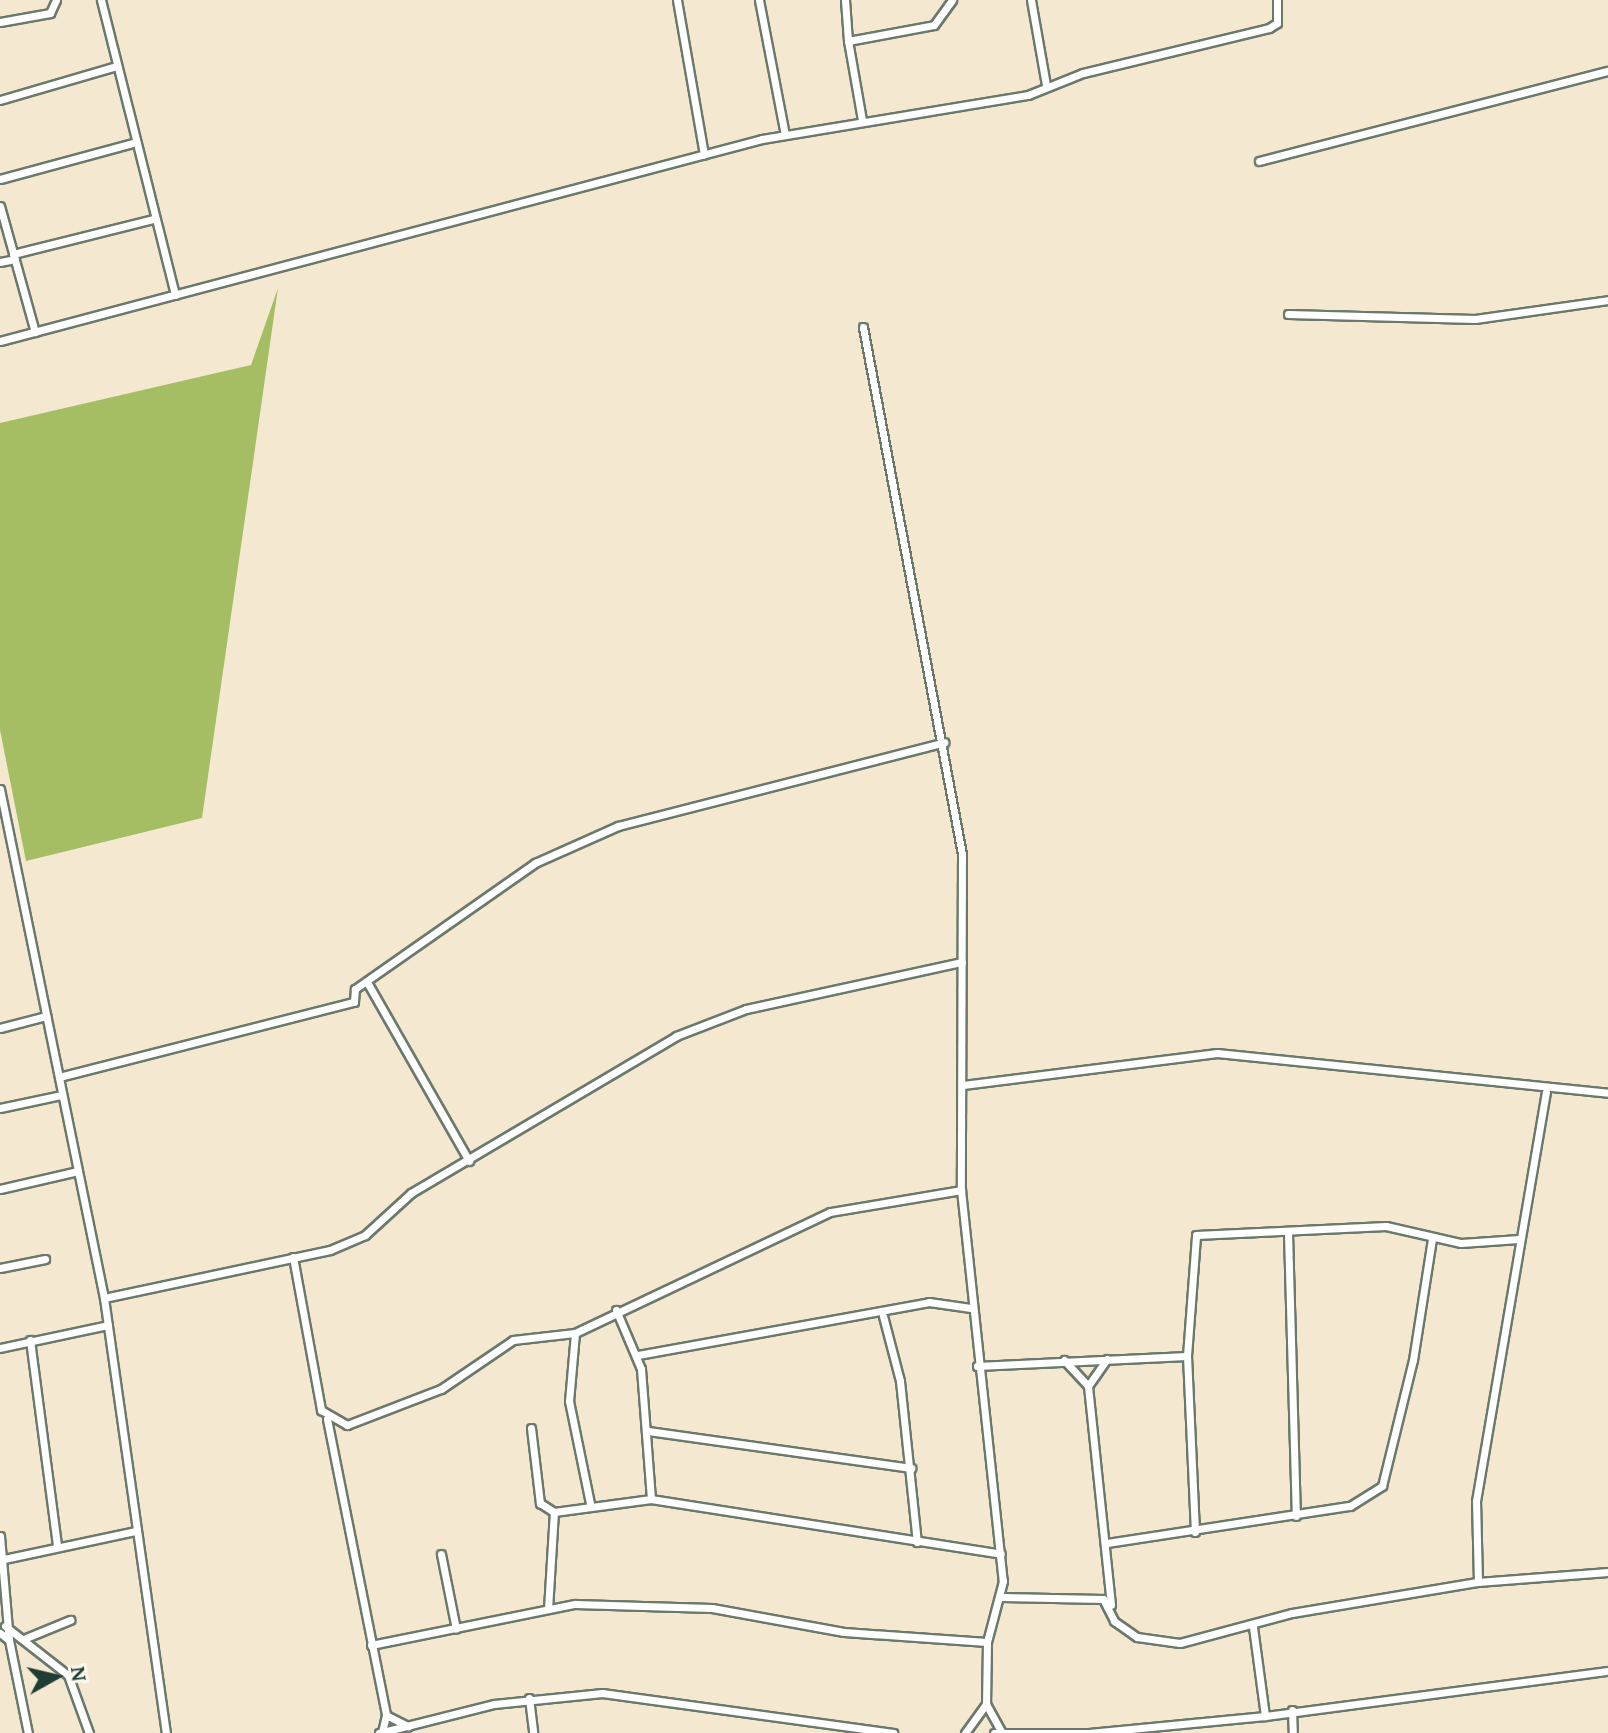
<!DOCTYPE html>
<html>
<head>
<meta charset="utf-8">
<style>
	body { margin:0 }
	#map { position:relative; width:1608px; height:1733px; overflow:hidden; background:#f5e8d0; font-family:"Gentium Book Plus",serif }
	div>[style] { position:absolute }
	.green>* { inset:0; background:#a5be64 }
	.roads { filter:drop-shadow(2px 0 #6a796b) drop-shadow(-2px 0 #6a796b) drop-shadow(0 2px #6a796b) drop-shadow(0 -2px #6a796b) }
	.minor>* { height:7px; margin:-3.5px; padding:0 3.5px; transform-origin:3.5px; border-radius:3.5px; background:#fff }
	span { translate:-50% -50%; white-space:nowrap; text-align:center; line-height:1.15; -webkit-text-stroke:6px #fbf7ec; paint-order:stroke }
	.north { position:absolute; left:16px; top:1637px; width:80px; height:80px; -webkit-text-stroke:6px #fbf7ec; paint-order:stroke; rotate:82deg; font-size:22px; font-weight:700; line-height:32px; text-align:center; color:#1f3d34 }
	.north::after { content:''; display:block; margin:auto; width:28px; height:36px; background:#1f3d34; clip-path:polygon(50% 0,100% 100%,50% 72%,0 100%) }
</style>
</head>
<body>
<div id="map">
	<div class="green">
		<i style="clip-path:polygon(278px 288px,202px 818px,26px 861px,0 730px,0 423px,251px 365px)"></i>
	</div>
	<div class="roads">
		<div class="minor">
			<i style="left:101px;top:0;width:304px;rotate:75.9deg"></i>
			<i style="left:677px;top:0;width:157px;rotate:80.1deg"></i>
			<i style="left:759px;top:0;width:137px;rotate:79.1deg"></i>
			<i style="left:845px;top:0;width:41px;rotate:85.8deg"></i>
			<i style="left:1031px;top:0;width:86px;rotate:80deg"></i>
			<i style="left:0;top:22px;width:51px;rotate:-10.2deg"></i>
			<i style="left:50px;top:13px;width:14px;rotate:-65deg"></i>
			<i style="left:0;top:100px;width:121px;rotate:-16.3deg"></i>
			<i style="left:862px;top:120px;width:80px;rotate:-100deg"></i>
			<i style="left:848px;top:41px;width:87px;rotate:-10.5deg"></i>
			<i style="left:934px;top:25px;width:31px;rotate:-54deg"></i>
			<i style="left:1259px;top:161px;width:360px;rotate:-14.5deg"></i>
			<i style="left:0;top:179px;width:141px;rotate:-15.2deg"></i>
			<i style="left:0;top:206px;width:131px;rotate:74.5deg"></i>
			<i style="left:13px;top:254px;width:144px;rotate:-14deg"></i>
			<i style="left:0;top:262px;width:15px;rotate:-11deg"></i>
			<i style="left:1288px;top:314px;width:187px;rotate:1.5deg"></i>
			<i style="left:1475px;top:319px;width:134px;rotate:-8.1deg"></i>
			<i style="left:863px;top:327px;width:536px;rotate:79.36deg"></i>
			<i style="left:962px;top:854px;width:336px;rotate:90.2deg"></i>
			<i style="left:961px;top:1190px;width:393px;rotate:83.9deg"></i>
			<i style="left:1003px;top:1581px;width:63px;rotate:104.7deg"></i>
			<i style="left:987px;top:1642px;width:62px;rotate:90.9deg"></i>
			<i style="left:986px;top:1704px;width:33px;rotate:61deg"></i>
			<i style="left:0;top:341px;width:788px;rotate:-14.85deg"></i>
			<i style="left:762px;top:139px;width:270px;rotate:-9.4deg"></i>
			<i style="left:1028px;top:95px;width:59px;rotate:-21.8deg"></i>
			<i style="left:1083px;top:73px;width:191px;rotate:-13.6deg"></i>
			<i style="left:1269px;top:28px;width:9px;rotate:-32deg"></i>
			<i style="left:1277px;top:23px;width:23px;rotate:-90deg"></i>
			<i style="left:0;top:789px;width:520px;rotate:78.45deg"></i>
			<i style="left:104px;top:1298px;width:439px;rotate:81.9deg"></i>
			<i style="left:367px;top:982px;width:206px;rotate:60.3deg"></i>
			<i style="left:0;top:1028px;width:48px;rotate:-14.6deg"></i>
			<i style="left:59px;top:1077px;width:304px;rotate:-14.3deg"></i>
			<i style="left:354px;top:1002px;width:13px;rotate:-86deg"></i>
			<i style="left:355px;top:989px;width:220px;rotate:-35deg"></i>
			<i style="left:535px;top:863px;width:91px;rotate:-24deg"></i>
			<i style="left:618px;top:826px;width:337px;rotate:-14.4deg"></i>
			<i style="left:963px;top:1085px;width:256px;rotate:-7.2deg"></i>
			<i style="left:1217px;top:1053px;width:393px;rotate:5.8deg"></i>
			<i style="left:0;top:1108px;width:62px;rotate:-12deg"></i>
			<i style="left:0;top:1189px;width:80px;rotate:-13deg"></i>
			<i style="left:1288px;top:1233px;width:283px;rotate:88.4deg"></i>
			<i style="left:293px;top:1257px;width:156px;rotate:79.6deg"></i>
			<i style="left:321px;top:1410px;width:30px;rotate:30deg"></i>
			<i style="left:347px;top:1425px;width:101px;rotate:-21deg"></i>
			<i style="left:441px;top:1389px;width:87px;rotate:-34.2deg"></i>
			<i style="left:513px;top:1340px;width:62px;rotate:-6.4deg"></i>
			<i style="left:575px;top:1333px;width:282px;rotate:-25.4deg"></i>
			<i style="left:830px;top:1212px;width:133px;rotate:-9.5deg"></i>
			<i style="left:0;top:1268px;width:46px;rotate:-11.3deg"></i>
			<i style="left:104px;top:1298px;width:231px;rotate:-12deg"></i>
			<i style="left:330px;top:1250px;width:38px;rotate:-23deg"></i>
			<i style="left:365px;top:1235px;width:62px;rotate:-42.4deg"></i>
			<i style="left:411px;top:1193px;width:308px;rotate:-30.6deg"></i>
			<i style="left:676px;top:1036px;width:75px;rotate:-21.1deg"></i>
			<i style="left:746px;top:1009px;width:221px;rotate:-12.3deg"></i>
			<i style="left:616px;top:1310px;width:64px;rotate:67deg"></i>
			<i style="left:641px;top:1369px;width:130px;rotate:85.6deg"></i>
			<i style="left:883px;top:1316px;width:67px;rotate:75.3deg"></i>
			<i style="left:900px;top:1381px;width:162px;rotate:84deg"></i>
			<i style="left:575px;top:1333px;width:68px;rotate:95deg"></i>
			<i style="left:569px;top:1401px;width:104px;rotate:78.4deg"></i>
			<i style="left:30px;top:1340px;width:208px;rotate:82.5deg"></i>
			<i style="left:0;top:1348px;width:110px;rotate:-12deg"></i>
			<i style="left:638px;top:1355px;width:296px;rotate:-10.3deg"></i>
			<i style="left:929px;top:1302px;width:42px;rotate:8.1deg"></i>
			<i style="left:1064px;top:1360px;width:35px;rotate:47deg"></i>
			<i style="left:1088px;top:1386px;width:220px;rotate:84deg"></i>
			<i style="left:977px;top:1366px;width:210px;rotate:-2.7deg"></i>
			<i style="left:1088px;top:1386px;width:33px;rotate:-55deg"></i>
			<i style="left:327px;top:1419px;width:302px;rotate:78.7deg"></i>
			<i style="left:386px;top:1715px;width:17px;rotate:103deg"></i>
			<i style="left:531px;top:1428px;width:76px;rotate:83.2deg"></i>
			<i style="left:540px;top:1503px;width:17px;rotate:33deg"></i>
			<i style="left:554px;top:1512px;width:98px;rotate:-7.6deg"></i>
			<i style="left:651px;top:1499px;width:354px;rotate:8.9deg"></i>
			<i style="left:648px;top:1431px;width:266px;rotate:8deg"></i>
			<i style="left:1195px;top:1532px;width:176px;rotate:-92.6deg"></i>
			<i style="left:1187px;top:1356px;width:121px;rotate:-85.7deg"></i>
			<i style="left:1196px;top:1235px;width:190px;rotate:-2.7deg"></i>
			<i style="left:1386px;top:1226px;width:77px;rotate:12.8deg"></i>
			<i style="left:1461px;top:1243px;width:58px;rotate:-3.9deg"></i>
			<i style="left:0;top:1536px;width:104px;rotate:85.1deg"></i>
			<i style="left:1107px;top:1543px;width:246px;rotate:-8.7deg"></i>
			<i style="left:1350px;top:1506px;width:38px;rotate:-32deg"></i>
			<i style="left:1382px;top:1486px;width:130px;rotate:-76.2deg"></i>
			<i style="left:1413px;top:1360px;width:122px;rotate:-81.1deg"></i>
			<i style="left:441px;top:1554px;width:76px;rotate:78.7deg"></i>
			<i style="left:4px;top:1559px;width:135px;rotate:-12deg"></i>
			<i style="left:1478px;top:1582px;width:81px;rotate:-91.4deg"></i>
			<i style="left:1476px;top:1501px;width:415px;rotate:-80.3deg"></i>
			<i style="left:1002px;top:1597px;width:101px;rotate:1.1deg"></i>
			<i style="left:1103px;top:1599px;width:25px;rotate:63deg"></i>
			<i style="left:1114px;top:1621px;width:28px;rotate:35deg"></i>
			<i style="left:1137px;top:1637px;width:43px;rotate:7.9deg"></i>
			<i style="left:1180px;top:1643px;width:116px;rotate:-15deg"></i>
			<i style="left:1292px;top:1613px;width:189px;rotate:-9.5deg"></i>
			<i style="left:1478px;top:1582px;width:130px;rotate:-4.4deg"></i>
			<i style="left:548px;top:1609px;width:97px;rotate:-86.5deg"></i>
			<i style="left:5px;top:1626px;width:80px;rotate:37.9deg"></i>
			<i style="left:68px;top:1675px;width:62px;rotate:70.1deg"></i>
			<i style="left:1253px;top:1627px;width:90px;rotate:82.3deg"></i>
			<i style="left:0;top:1633px;width:11px;rotate:38deg"></i>
			<i style="left:9px;top:1640px;width:95px;rotate:78.5deg"></i>
			<i style="left:26px;top:1638px;width:48px;rotate:-22.2deg"></i>
			<i style="left:371px;top:1645px;width:208px;rotate:-11.4deg"></i>
			<i style="left:575px;top:1604px;width:137px;rotate:1.7deg"></i>
			<i style="left:712px;top:1608px;width:134px;rotate:10.3deg"></i>
			<i style="left:844px;top:1632px;width:143px;rotate:4deg"></i>
			<i style="left:529px;top:1698px;width:35px;rotate:83deg"></i>
			<i style="left:1292px;top:1710px;width:23px;rotate:88deg"></i>
			<i style="left:386px;top:1715px;width:25px;rotate:27deg"></i>
			<i style="left:379px;top:1733px;width:119px;rotate:-14.2deg"></i>
			<i style="left:494px;top:1704px;width:109px;rotate:-5.8deg"></i>
			<i style="left:602px;top:1693px;width:294px;rotate:7.8deg"></i>
			<i style="left:965px;top:1733px;width:36px;rotate:-54deg"></i>
			<i style="left:994px;top:1733px;width:95px"></i>
			<i style="left:1089px;top:1733px;width:177px;rotate:-5.5deg"></i>
			<i style="left:1265px;top:1716px;width:346px;rotate:-7.5deg"></i>
		</div>
	</div>
	<div class="north">N</div>
</div>
</body>
</html>
